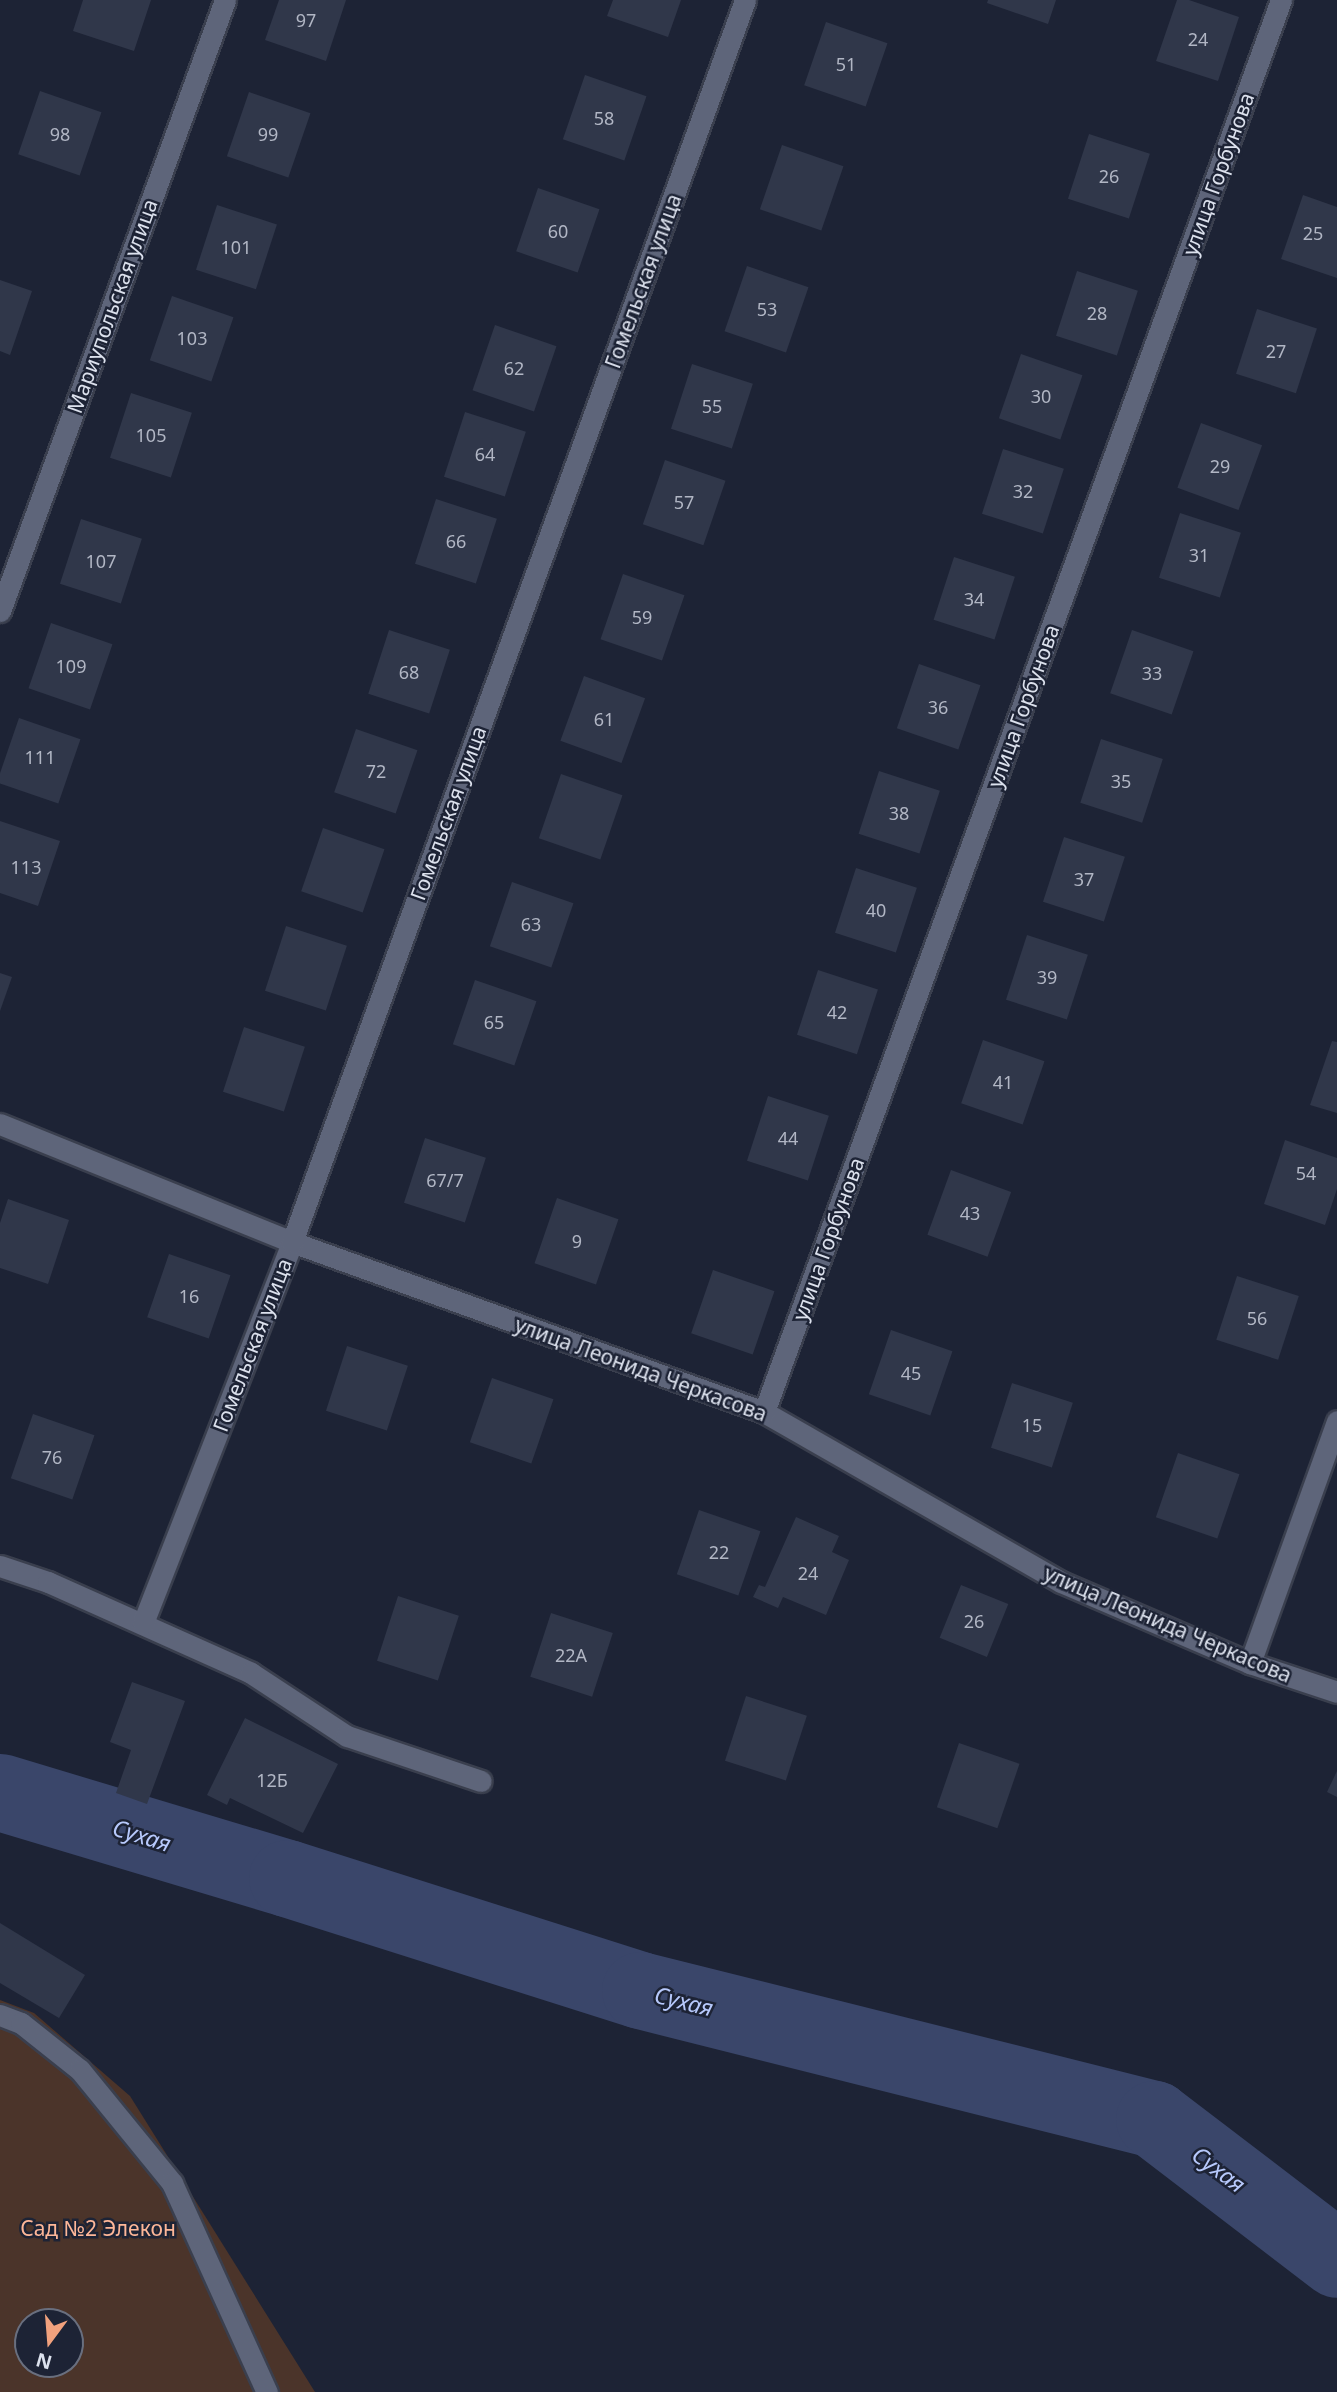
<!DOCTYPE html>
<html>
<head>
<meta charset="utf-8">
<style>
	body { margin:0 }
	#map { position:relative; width:1337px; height:2392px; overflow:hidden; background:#1d2335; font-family:"Noto Sans",sans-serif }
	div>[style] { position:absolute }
	.green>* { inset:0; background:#4b342a }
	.river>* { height:77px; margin:-38.5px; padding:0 38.5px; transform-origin:38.5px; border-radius:38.5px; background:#3a466a }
	.building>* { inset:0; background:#30374a; transform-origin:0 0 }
	.roads { filter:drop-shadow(2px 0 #3a3f4e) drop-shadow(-2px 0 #3a3f4e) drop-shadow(0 2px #3a3f4e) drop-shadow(0 -2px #3a3f4e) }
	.minor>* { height:21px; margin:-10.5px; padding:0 10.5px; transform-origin:10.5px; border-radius:10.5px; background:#5e657a }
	span { translate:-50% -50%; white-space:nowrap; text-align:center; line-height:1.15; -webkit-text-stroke:5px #1d2335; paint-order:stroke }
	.number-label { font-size:18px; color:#b1b6c4 }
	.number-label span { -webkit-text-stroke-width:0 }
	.street-label { font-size:21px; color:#dce1ed }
	.park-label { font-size:21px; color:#feb798 }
	.water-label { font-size:23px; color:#b7c9fc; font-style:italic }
	.north { position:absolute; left:14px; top:2308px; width:70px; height:70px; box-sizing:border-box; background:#1d2335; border:2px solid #696f7f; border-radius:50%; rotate:196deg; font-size:19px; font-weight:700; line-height:28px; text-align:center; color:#dce1ed }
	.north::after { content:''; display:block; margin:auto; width:24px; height:32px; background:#f1a17d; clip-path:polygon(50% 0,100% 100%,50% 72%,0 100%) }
</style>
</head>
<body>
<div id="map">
	<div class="green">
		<i style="clip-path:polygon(evenodd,0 2000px,34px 2013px,130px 2096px,315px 2392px,0 2392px,0 2000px,28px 2322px,70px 2322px,70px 2364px,28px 2364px,28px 2322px)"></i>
	</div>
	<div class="river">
		<i style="left:0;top:1792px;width:300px;rotate:16.7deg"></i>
		<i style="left:287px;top:1878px;width:370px;rotate:17.6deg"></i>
		<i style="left:640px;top:1990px;width:530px;rotate:14.09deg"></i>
		<i style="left:1154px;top:2119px;width:230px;rotate:37.4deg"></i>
	</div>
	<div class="building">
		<i style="clip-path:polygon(83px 0,151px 0,134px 51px,73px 31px)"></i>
		<i style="clip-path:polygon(279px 0,346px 0,326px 61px,265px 40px)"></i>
		<i style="clip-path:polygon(613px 0,681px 0,668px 37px,607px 16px)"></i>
		<i style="clip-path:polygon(988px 0,1056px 0,1048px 24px,987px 3px)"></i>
		<i style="clip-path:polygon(1177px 0,1189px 0,1239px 17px,1218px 81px,1156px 61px)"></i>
		<i style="left:826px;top:22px;width:65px;height:67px;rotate:19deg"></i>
		<i style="left:585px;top:75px;width:65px;height:68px;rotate:19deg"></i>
		<i style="left:40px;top:91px;width:65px;height:67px;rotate:19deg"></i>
		<i style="left:249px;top:92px;width:65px;height:68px;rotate:19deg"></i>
		<i style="left:1089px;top:134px;width:64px;height:68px;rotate:18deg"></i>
		<i style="left:782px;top:145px;width:65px;height:68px;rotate:19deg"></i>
		<i style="left:538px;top:188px;width:65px;height:67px;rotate:19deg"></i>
		<i style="clip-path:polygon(1303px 195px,1337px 207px,1337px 278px,1281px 259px)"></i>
		<i style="left:217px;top:205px;width:63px;height:68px;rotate:18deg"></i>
		<i style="left:747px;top:266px;width:65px;height:69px;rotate:19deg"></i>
		<i style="left:1077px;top:271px;width:64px;height:68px;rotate:18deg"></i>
		<i style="clip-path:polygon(0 280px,32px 291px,10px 355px,0 351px)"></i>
		<i style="left:172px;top:296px;width:65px;height:68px;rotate:19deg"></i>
		<i style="left:1257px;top:309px;width:63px;height:68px;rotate:18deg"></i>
		<i style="left:495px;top:325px;width:65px;height:69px;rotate:19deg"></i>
		<i style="left:1021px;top:354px;width:65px;height:68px;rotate:19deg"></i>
		<i style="left:692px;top:364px;width:64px;height:68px;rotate:18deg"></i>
		<i style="left:131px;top:393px;width:64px;height:68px;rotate:18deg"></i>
		<i style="left:465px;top:412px;width:64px;height:68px;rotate:18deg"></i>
		<i style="left:1201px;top:423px;width:65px;height:69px;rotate:20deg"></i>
		<i style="left:1003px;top:449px;width:64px;height:68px;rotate:18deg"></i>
		<i style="left:665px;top:460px;width:64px;height:68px;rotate:19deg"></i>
		<i style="left:436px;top:499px;width:64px;height:68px;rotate:18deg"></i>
		<i style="left:1180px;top:513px;width:64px;height:68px;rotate:18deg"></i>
		<i style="left:81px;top:519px;width:64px;height:68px;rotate:18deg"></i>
		<i style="left:954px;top:557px;width:64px;height:66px;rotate:18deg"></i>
		<i style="left:623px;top:574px;width:65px;height:69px;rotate:19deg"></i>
		<i style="left:51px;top:623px;width:65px;height:69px;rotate:19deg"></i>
		<i style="left:389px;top:630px;width:64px;height:67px;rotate:18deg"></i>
		<i style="left:1132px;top:630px;width:65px;height:67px;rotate:19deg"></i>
		<i style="left:919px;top:664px;width:65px;height:68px;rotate:19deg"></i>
		<i style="left:584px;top:676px;width:65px;height:69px;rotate:20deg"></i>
		<i style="left:19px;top:718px;width:65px;height:68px;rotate:19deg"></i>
		<i style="left:356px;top:729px;width:65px;height:67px;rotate:19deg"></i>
		<i style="left:1101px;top:739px;width:65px;height:67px;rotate:18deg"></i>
		<i style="left:879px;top:771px;width:64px;height:66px;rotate:18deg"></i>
		<i style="left:561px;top:774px;width:65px;height:68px;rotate:19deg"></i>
		<i style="clip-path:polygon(0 821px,60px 841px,38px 906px,0 893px)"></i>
		<i style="left:323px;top:828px;width:65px;height:67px;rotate:19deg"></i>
		<i style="left:1064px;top:837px;width:64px;height:68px;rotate:18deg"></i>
		<i style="left:856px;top:868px;width:64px;height:68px;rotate:18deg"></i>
		<i style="left:512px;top:882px;width:65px;height:68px;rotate:19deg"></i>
		<i style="left:286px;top:926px;width:64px;height:68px;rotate:18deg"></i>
		<i style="left:1027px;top:935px;width:64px;height:68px;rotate:18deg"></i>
		<i style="left:818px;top:970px;width:63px;height:68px;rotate:18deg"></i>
		<i style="clip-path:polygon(0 973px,12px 977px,0 1011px)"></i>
		<i style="left:475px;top:980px;width:65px;height:68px;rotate:19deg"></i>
		<i style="left:244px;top:1027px;width:64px;height:68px;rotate:18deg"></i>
		<i style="left:983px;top:1040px;width:65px;height:67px;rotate:19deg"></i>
		<i style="clip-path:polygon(1332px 1041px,1337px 1042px,1337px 1113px,1310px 1105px)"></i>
		<i style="left:768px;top:1096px;width:64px;height:68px;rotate:18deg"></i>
		<i style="left:425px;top:1138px;width:64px;height:68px;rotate:18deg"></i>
		<i style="clip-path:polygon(1285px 1140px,1337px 1158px,1337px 1189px,1325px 1225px,1264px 1204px)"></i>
		<i style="left:951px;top:1170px;width:64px;height:69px;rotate:20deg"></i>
		<i style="left:557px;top:1198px;width:65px;height:69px;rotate:19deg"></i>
		<i style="clip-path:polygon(8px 1199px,69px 1220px,48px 1284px,0 1268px,0 1223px)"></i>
		<i style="left:169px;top:1254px;width:65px;height:67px;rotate:19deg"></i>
		<i style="left:713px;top:1270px;width:65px;height:67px;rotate:19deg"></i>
		<i style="left:1237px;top:1276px;width:65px;height:67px;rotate:18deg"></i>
		<i style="left:891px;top:1330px;width:65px;height:68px;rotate:19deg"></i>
		<i style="left:347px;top:1346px;width:64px;height:68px;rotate:18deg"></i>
		<i style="left:492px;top:1378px;width:65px;height:68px;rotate:19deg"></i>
		<i style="left:1012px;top:1383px;width:64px;height:68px;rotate:18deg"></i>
		<i style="left:33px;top:1414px;width:65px;height:68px;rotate:19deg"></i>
		<i style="left:1178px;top:1453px;width:65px;height:68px;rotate:19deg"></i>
		<i style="left:699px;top:1510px;width:65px;height:68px;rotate:19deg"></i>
		<i style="clip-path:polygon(796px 1517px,839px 1536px,832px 1552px,849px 1560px,826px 1615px,783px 1597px,778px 1608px,753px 1597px,759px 1585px,765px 1587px)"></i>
		<i style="left:961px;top:1585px;width:51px;height:57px;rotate:22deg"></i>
		<i style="left:398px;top:1596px;width:64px;height:68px;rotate:18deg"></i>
		<i style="left:551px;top:1613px;width:65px;height:67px;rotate:18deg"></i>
		<i style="clip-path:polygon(132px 1682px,185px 1701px,147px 1804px,116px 1793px,131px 1750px,110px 1742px)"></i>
		<i style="left:746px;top:1696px;width:64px;height:68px;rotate:18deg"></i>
		<i style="clip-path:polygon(245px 1718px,338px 1764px,303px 1833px,230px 1798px,227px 1805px,207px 1795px)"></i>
		<i style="left:959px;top:1743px;width:64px;height:68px;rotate:19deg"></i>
		<i style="clip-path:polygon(1337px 1771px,1337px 1797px,1327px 1792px)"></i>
		<i style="clip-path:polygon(0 1923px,85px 1975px,59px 2018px,0 1983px)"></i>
	</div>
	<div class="roads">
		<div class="minor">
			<i style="left:0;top:611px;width:651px;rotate:-69.78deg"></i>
			<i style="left:0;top:1124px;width:315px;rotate:22deg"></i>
			<i style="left:292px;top:1242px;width:502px;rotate:19.81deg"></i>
			<i style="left:764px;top:1412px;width:342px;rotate:29.8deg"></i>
			<i style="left:1061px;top:1582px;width:206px;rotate:23.2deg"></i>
			<i style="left:1250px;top:1663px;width:92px;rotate:18.4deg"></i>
			<i style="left:764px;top:1412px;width:1504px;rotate:-69.89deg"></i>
			<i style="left:0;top:1566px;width:51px;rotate:18.4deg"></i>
			<i style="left:48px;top:1582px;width:222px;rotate:24.1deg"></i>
			<i style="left:251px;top:1673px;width:115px;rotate:33.3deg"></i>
			<i style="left:347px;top:1736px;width:141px;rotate:18.6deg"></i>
			<i style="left:143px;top:1623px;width:409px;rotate:-68.6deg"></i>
			<i style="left:292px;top:1242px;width:1322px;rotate:-69.96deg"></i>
			<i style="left:1250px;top:1663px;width:257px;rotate:-70.2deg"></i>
			<i style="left:0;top:2015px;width:22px;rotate:21deg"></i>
			<i style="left:21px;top:2023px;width:75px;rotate:38.5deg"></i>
			<i style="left:80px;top:2070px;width:146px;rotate:50.8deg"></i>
			<i style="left:172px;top:2183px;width:230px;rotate:65.6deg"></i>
		</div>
	</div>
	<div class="number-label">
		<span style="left:306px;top:20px">97</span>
		<span style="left:1198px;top:39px">24</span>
		<span style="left:846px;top:64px">51</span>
		<span style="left:604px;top:118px">58</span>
		<span style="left:60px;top:134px">98</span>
		<span style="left:268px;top:134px">99</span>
		<span style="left:1109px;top:176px">26</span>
		<span style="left:558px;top:231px">60</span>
		<span style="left:1313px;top:233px">25</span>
		<span style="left:236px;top:247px">101</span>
		<span style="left:767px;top:309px">53</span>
		<span style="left:1097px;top:313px">28</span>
		<span style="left:192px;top:338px">103</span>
		<span style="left:1276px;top:351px">27</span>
		<span style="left:514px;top:368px">62</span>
		<span style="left:1041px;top:396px">30</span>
		<span style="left:712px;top:406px">55</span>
		<span style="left:151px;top:435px">105</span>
		<span style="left:485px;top:454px">64</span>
		<span style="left:1220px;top:466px">29</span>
		<span style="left:1023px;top:491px">32</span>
		<span style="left:684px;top:502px">57</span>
		<span style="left:456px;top:541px">66</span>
		<span style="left:1199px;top:555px">31</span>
		<span style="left:101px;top:561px">107</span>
		<span style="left:974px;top:599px">34</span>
		<span style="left:642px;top:617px">59</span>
		<span style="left:71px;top:666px">109</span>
		<span style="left:409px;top:672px">68</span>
		<span style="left:1152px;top:673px">33</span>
		<span style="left:938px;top:707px">36</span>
		<span style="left:604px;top:719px">61</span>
		<span style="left:40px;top:757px">111</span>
		<span style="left:376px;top:771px">72</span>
		<span style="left:1121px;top:781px">35</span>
		<span style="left:899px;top:813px">38</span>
		<span style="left:26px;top:867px">113</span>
		<span style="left:1084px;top:879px">37</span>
		<span style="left:876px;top:910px">40</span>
		<span style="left:531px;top:924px">63</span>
		<span style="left:1047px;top:977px">39</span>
		<span style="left:837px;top:1012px">42</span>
		<span style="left:494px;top:1022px">65</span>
		<span style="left:1003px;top:1082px">41</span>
		<span style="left:788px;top:1138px">44</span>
		<span style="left:1306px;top:1173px">54</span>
		<span style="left:445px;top:1180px">67/7</span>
		<span style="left:970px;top:1213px">43</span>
		<span style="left:577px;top:1241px">9</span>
		<span style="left:189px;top:1296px">16</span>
		<span style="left:1257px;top:1318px">56</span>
		<span style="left:911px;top:1373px">45</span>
		<span style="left:1032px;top:1425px">15</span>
		<span style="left:52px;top:1457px">76</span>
		<span style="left:719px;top:1552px">22</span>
		<span style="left:808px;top:1573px">24</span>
		<span style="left:974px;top:1621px">26</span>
		<span style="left:571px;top:1655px">22А</span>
		<span style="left:272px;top:1780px">12Б</span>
	</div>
	<div class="street-label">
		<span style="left:1218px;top:174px;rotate:-70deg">улица Горбунова</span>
		<span style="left:643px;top:281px;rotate:-70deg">Гомельская улица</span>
		<span style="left:112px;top:306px;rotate:-70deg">Мариупольская улица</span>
		<span style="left:1023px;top:706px;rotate:-70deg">улица Горбунова</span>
		<span style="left:448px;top:813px;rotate:-70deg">Гомельская улица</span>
		<span style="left:828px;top:1239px;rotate:-70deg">улица Горбунова</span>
		<span style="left:252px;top:1345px;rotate:-69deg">Гомельская улица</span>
		<span style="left:641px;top:1369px;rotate:20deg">улица Леонида Черкасова</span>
		<span style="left:1168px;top:1624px;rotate:23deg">улица Леонида Черкасова</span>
	</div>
	<div class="park-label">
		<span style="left:98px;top:2228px">Сад №2 Элекон</span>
	</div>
	<div class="water-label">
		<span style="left:142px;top:1835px;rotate:17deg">Сухая</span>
		<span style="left:684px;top:2001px;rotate:14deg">Сухая</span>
		<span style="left:1219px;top:2169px;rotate:37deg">Сухая</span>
	</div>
	<div class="north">N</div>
</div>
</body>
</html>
